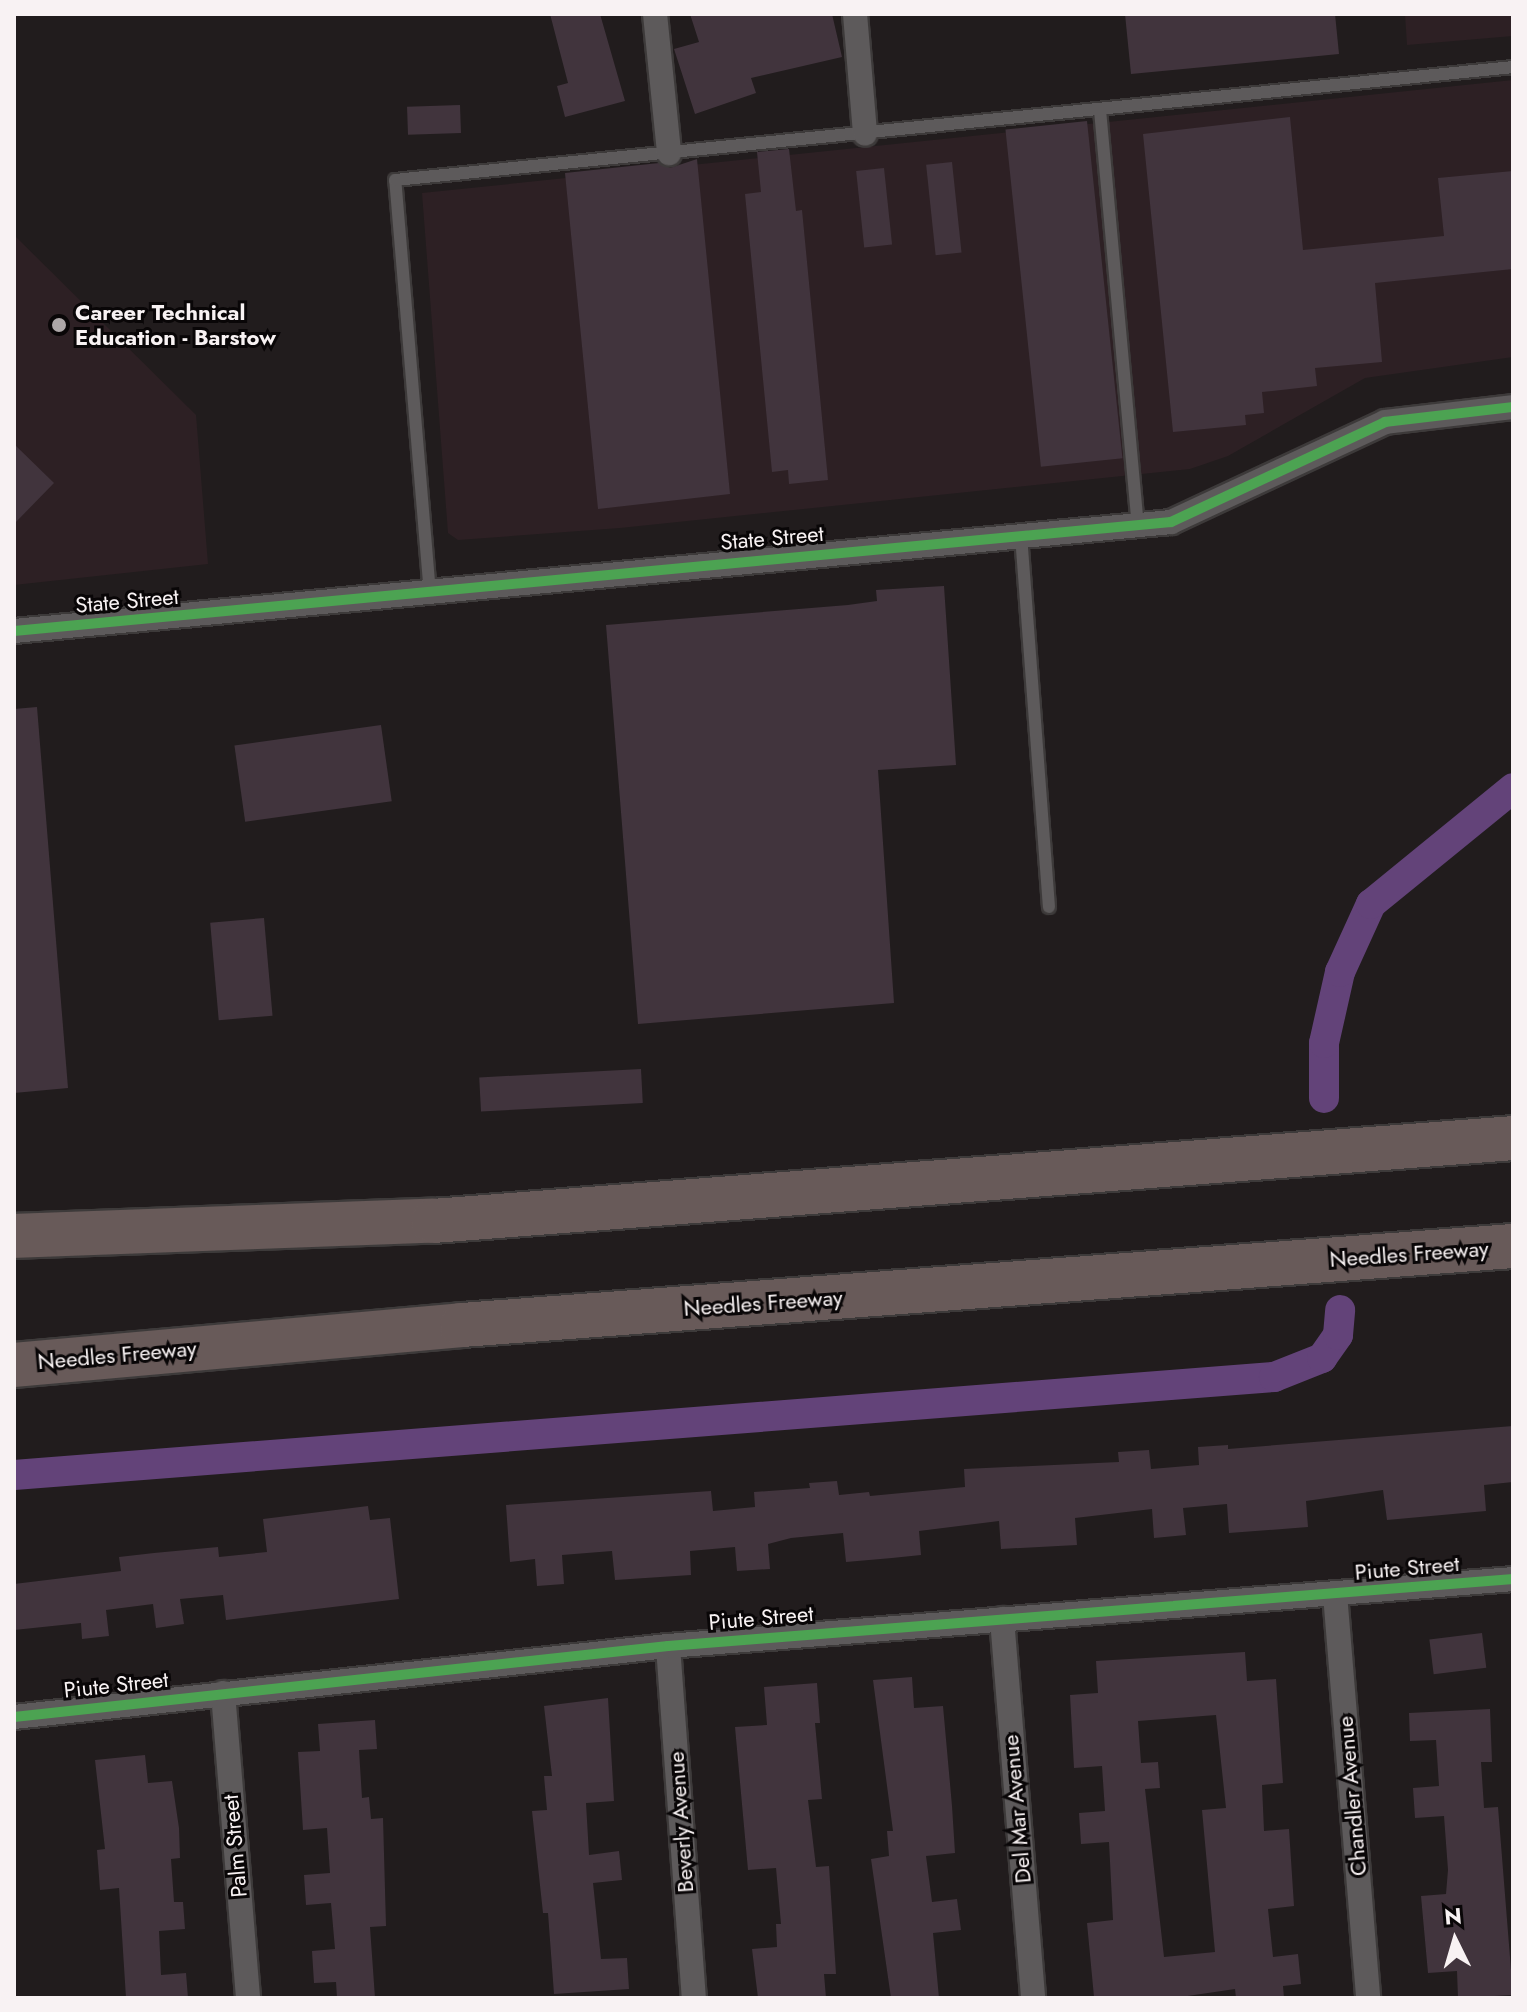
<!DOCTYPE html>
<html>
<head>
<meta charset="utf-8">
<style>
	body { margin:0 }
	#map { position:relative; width:1527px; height:2012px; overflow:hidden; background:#211c1d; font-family:Jost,sans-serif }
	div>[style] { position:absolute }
	.built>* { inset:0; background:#2d2024 }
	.canal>* { height:30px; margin:-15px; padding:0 15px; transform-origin:15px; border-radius:15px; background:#634379 }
	.building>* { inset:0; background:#41343d; transform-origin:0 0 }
	.roads { filter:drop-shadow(2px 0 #3d3a3a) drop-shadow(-2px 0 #3d3a3a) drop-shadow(0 2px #3d3a3a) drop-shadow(0 -2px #3d3a3a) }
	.service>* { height:12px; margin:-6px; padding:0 6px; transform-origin:6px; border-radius:6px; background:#5d5a5b }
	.minor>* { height:24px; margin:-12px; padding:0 12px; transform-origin:12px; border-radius:12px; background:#5d5a5b }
	.motorway>* { height:44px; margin:-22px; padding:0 22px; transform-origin:22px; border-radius:22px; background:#685a59 }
	.cycleway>* { height:10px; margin:-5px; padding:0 5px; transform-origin:5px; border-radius:5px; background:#4ca352 }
	.dots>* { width:22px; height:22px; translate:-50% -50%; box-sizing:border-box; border:4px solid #090607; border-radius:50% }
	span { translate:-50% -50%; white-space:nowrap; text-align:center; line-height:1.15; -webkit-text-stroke:6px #090607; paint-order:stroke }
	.poi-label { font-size:22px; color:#f8f2f3; font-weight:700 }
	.left { translate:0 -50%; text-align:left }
	.street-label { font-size:22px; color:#f8f2f3 }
	.frame { position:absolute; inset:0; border:16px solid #f8f2f3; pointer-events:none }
	.north { position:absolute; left:1415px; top:1900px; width:80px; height:80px; -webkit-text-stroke:6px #090607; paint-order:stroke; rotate:355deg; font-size:22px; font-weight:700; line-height:32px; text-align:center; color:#f8f2f3 }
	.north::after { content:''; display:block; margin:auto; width:28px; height:36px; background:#f8f2f3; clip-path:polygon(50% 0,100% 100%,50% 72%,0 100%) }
</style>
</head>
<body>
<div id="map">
	<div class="built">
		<i style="clip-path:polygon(1405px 14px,1513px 14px,1513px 36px,1407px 45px)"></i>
		<i style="clip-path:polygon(1513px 80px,1513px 357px,1365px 378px,1228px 456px,1190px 469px,620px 528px,458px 540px,448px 533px,422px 193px)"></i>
		<i style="clip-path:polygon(14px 235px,196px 415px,208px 564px,14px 585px)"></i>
	</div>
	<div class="canal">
		<i style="left:1324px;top:1098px;width:55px;rotate:-90deg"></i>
		<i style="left:1324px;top:1043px;width:73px;rotate:-77.3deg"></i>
		<i style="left:1340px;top:972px;width:75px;rotate:-65.5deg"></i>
		<i style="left:1371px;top:904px;width:183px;rotate:-39.2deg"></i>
		<i style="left:14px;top:1475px;width:1264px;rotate:-4.45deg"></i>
		<i style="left:1274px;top:1377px;width:52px;rotate:-21.6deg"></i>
		<i style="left:1322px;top:1358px;width:28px;rotate:-55deg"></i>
		<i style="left:1338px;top:1335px;width:25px;rotate:-85deg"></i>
	</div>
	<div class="building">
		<i style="clip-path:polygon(550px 14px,600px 14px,625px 101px,565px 117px,557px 86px,568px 83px)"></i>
		<i style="clip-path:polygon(690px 14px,832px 14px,842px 57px,751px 78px,756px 93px,695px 114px,674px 49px,699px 42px)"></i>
		<i style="clip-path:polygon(1125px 14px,1335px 14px,1339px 54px,1131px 74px)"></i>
		<i style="left:460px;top:105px;width:28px;height:53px;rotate:88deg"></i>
		<i style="clip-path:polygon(1290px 117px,1303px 250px,1444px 236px,1438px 178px,1513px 171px,1513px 269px,1375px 283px,1382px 362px,1315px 368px,1317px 386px,1262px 392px,1264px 413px,1245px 415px,1246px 425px,1173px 432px,1143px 134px)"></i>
		<i style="left:1087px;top:121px;width:339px;height:82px;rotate:84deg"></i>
		<i style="clip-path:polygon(789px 149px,796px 211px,802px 210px,828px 480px,789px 484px,788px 470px,772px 472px,745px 194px,761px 192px,757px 152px)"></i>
		<i style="clip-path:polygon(697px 159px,730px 494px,598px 509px,565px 173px,659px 163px,670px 168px)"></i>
		<i style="left:952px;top:162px;width:91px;height:26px;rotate:84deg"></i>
		<i style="left:884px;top:168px;width:77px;height:28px;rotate:84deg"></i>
		<i style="clip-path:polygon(14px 444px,54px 483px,14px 524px)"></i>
		<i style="clip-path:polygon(944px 586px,956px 765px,878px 770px,894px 1003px,638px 1024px,606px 625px,848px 605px,877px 601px,876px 590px)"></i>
		<i style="clip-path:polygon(37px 707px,68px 1088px,14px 1093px,14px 709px)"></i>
		<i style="left:381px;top:725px;width:77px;height:148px;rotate:82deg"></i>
		<i style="left:264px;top:918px;width:98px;height:54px;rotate:85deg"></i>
		<i style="left:641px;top:1069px;width:34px;height:162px;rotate:87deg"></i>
		<i style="clip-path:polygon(1513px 1426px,1513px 1482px,1484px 1485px,1486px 1511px,1387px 1520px,1383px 1490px,1306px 1501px,1308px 1527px,1229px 1533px,1227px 1504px,1183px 1508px,1186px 1535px,1154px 1538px,1152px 1509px,1075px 1518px,1077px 1545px,1001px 1549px,999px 1521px,919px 1531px,921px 1555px,892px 1558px,846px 1562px,843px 1533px,791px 1538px,768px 1544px,770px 1569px,737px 1571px,735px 1547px,690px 1551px,691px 1575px,615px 1580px,612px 1551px,562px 1555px,564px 1584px,537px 1586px,535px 1559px,510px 1562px,506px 1505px,711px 1491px,713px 1511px,755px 1507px,754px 1492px,810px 1488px,809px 1483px,837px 1481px,839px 1495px,869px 1492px,870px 1496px,965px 1487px,964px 1469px,1119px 1462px,1118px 1452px,1149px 1450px,1151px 1469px,1199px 1465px,1198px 1447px,1228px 1445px,1228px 1449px)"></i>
		<i style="clip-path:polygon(368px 1506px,370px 1520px,390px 1518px,399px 1599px,226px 1620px,223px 1595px,180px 1599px,184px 1624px,156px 1628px,153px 1604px,106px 1610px,109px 1636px,82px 1639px,81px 1623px,14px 1630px,14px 1584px,121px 1571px,119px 1557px,154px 1553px,218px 1547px,219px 1557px,267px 1552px,263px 1519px)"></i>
		<i style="left:1482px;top:1633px;width:35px;height:53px;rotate:83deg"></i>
		<i style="clip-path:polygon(evenodd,1245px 1652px,1247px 1681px,1276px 1679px,1283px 1783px,1262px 1785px,1264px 1831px,1289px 1829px,1294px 1906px,1268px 1909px,1273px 1957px,1298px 1954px,1301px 1984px,1283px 1986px,1284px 1998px,1236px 1998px,1235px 1989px,1174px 1998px,1094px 1997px,1087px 1923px,1113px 1920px,1109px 1842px,1081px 1844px,1079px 1813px,1105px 1811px,1102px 1766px,1074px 1768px,1070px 1695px,1098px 1693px,1096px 1661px,1245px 1652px,1216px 1715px,1226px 1808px,1202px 1810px,1215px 1952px,1164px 1957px,1145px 1789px,1160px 1788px,1158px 1762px,1141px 1763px,1138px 1721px,1216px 1715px)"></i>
		<i style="clip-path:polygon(912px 1677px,914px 1708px,943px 1706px,952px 1806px,955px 1853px,926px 1856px,932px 1902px,957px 1899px,961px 1930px,933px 1933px,939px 1998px,891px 1998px,871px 1859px,889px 1856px,887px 1831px,893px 1831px,873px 1680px)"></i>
		<i style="clip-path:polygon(817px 1683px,820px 1723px,815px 1723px,822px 1799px,808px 1800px,816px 1867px,829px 1866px,836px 1974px,824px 1974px,826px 1998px,758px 1998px,752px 1949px,777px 1947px,776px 1924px,781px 1924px,776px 1868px,748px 1870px,735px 1727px,767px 1725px,764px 1687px)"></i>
		<i style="clip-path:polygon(608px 1698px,614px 1801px,586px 1803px,589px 1855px,619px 1851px,622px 1880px,593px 1883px,601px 1959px,627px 1958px,629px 1989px,554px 1994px,548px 1913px,543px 1913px,532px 1811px,547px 1810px,544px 1776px,552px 1776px,544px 1706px)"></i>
		<i style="clip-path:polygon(1490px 1709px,1492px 1762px,1481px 1762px,1484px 1808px,1498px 1807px,1513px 1995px,1458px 1998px,1457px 1971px,1428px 1973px,1421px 1896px,1446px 1894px,1448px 1870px,1444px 1816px,1415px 1818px,1413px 1788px,1439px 1786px,1436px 1740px,1410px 1741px,1409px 1713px)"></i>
		<i style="clip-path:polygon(375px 1720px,377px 1749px,359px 1750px,362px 1798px,369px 1797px,371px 1819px,383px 1818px,386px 1926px,370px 1927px,375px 1998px,337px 1998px,336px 1982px,314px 1983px,312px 1951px,335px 1949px,331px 1903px,306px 1905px,304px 1875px,330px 1873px,327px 1828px,303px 1830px,298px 1752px,320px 1751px,318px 1724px)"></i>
		<i style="clip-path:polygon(145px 1755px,148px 1783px,172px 1781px,179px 1828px,180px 1858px,171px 1859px,174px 1902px,183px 1902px,185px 1929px,159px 1931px,161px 1975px,186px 1973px,188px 1998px,126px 1998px,119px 1888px,100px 1890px,97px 1850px,105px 1849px,95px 1760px)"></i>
	</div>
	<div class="roads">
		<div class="service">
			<i style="left:1100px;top:110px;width:417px;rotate:84.8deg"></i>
			<i style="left:1021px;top:535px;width:373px;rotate:85.7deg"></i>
			<i style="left:430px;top:594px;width:415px;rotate:-94.8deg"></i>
			<i style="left:395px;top:180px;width:1124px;rotate:-5.77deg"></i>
		</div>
		<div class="minor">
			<i style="left:655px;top:14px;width:140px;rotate:84.2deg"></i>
			<i style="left:855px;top:14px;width:120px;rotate:85.2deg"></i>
			<i style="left:14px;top:631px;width:1162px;rotate:-5.38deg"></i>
			<i style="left:1171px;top:522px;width:236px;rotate:-25deg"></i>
			<i style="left:1385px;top:422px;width:129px;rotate:-6.7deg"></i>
			<i style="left:1335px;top:1594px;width:405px;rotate:85.3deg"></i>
			<i style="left:1002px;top:1619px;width:380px;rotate:85.3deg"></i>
			<i style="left:668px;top:1646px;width:353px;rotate:85.8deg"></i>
			<i style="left:223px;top:1693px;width:306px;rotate:85.3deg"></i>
			<i style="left:14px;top:1717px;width:658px;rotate:-6.2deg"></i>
			<i style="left:668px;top:1646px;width:848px;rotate:-4.53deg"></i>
		</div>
		<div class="motorway">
			<i style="left:14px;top:1236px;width:419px;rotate:-2.1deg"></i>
			<i style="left:433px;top:1221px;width:1083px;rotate:-4.39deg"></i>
			<i style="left:14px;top:1365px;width:450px;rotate:-5.1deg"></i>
			<i style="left:462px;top:1325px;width:1054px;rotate:-4.3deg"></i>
		</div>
	</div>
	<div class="cycleway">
		<i style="left:14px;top:631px;width:1162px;rotate:-5.38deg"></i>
		<i style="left:1171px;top:522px;width:236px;rotate:-25deg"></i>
		<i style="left:1385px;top:422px;width:129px;rotate:-6.7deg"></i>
		<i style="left:14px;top:1717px;width:658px;rotate:-6.2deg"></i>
		<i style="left:668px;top:1646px;width:848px;rotate:-4.53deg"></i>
	</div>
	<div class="dots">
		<i style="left:59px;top:325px;background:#ada7a8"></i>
	</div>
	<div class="poi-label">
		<span class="left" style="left:75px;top:325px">Career Technical<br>Education - Barstow</span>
	</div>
	<div class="street-label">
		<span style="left:772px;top:538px;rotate:-5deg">State Street</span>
		<span style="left:127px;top:601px;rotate:-5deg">State Street</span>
		<span style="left:1409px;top:1254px;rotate:-4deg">Needles Freeway</span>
		<span style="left:763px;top:1303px;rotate:-4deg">Needles Freeway</span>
		<span style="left:117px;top:1355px;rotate:-5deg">Needles Freeway</span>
		<span style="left:1407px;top:1568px;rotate:-5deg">Piute Street</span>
		<span style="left:761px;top:1618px;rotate:-5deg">Piute Street</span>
		<span style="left:116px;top:1685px;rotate:-6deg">Piute Street</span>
		<span style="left:1352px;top:1796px;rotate:-95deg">Chandler Avenue</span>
		<span style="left:1017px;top:1809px;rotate:-95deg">Del Mar Avenue</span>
		<span style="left:681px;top:1822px;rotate:-94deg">Beverly Avenue</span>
		<span style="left:235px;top:1846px;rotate:-95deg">Palm Street</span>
	</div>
	<div class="frame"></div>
	<div class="north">N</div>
</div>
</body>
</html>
